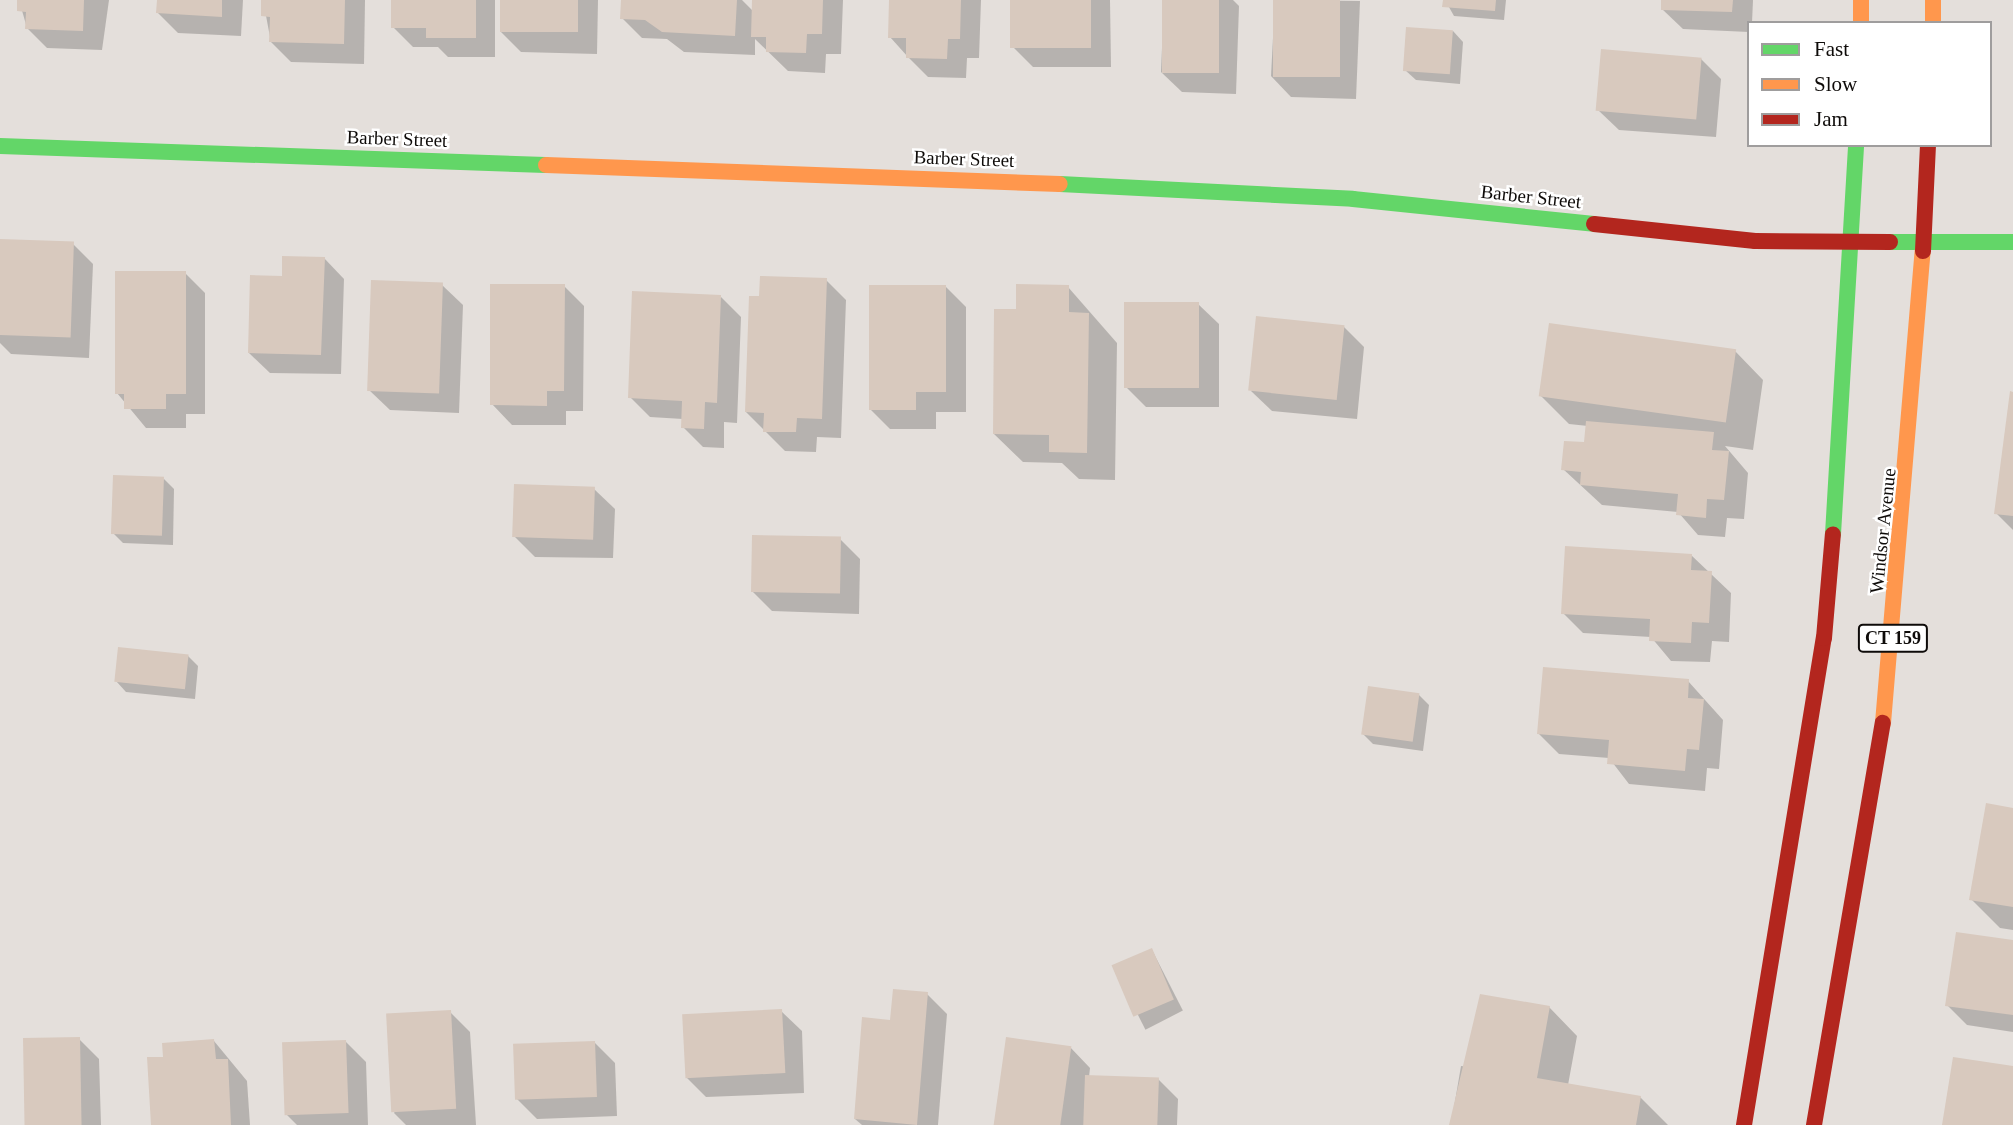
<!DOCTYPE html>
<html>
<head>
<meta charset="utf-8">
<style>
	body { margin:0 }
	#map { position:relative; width:2013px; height:1125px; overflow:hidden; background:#e4dfdb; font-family:"Times New Roman",serif }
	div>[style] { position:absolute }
	.shadow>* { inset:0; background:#0003; transform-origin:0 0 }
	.building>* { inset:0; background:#d8c9be; transform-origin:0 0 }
	.fast>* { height:16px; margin:-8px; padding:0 8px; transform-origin:8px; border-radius:8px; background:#63d668 }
	.slow>* { height:16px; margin:-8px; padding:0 8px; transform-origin:8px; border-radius:8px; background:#ff974d }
	.jam>* { height:16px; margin:-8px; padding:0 8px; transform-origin:8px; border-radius:8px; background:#b3261e }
	span { translate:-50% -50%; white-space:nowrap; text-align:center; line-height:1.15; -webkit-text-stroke:5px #fff; paint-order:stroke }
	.shield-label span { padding:2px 5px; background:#fff; border:2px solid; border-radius:5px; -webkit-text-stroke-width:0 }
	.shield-label { font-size:18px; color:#0e0b09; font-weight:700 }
	.street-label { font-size:19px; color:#0e0b09 }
	.legend { position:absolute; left:1747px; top:21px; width:245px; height:126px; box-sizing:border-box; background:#fff; border:2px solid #9f9d9d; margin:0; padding:9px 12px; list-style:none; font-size:21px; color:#0e0b09 }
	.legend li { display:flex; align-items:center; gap:14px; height:35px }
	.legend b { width:35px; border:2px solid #9f9d9d }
</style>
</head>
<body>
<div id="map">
	<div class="shadow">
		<i style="clip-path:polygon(19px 0,109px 0,102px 50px,47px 48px,27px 28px)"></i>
		<i style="clip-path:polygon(159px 0,243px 0,241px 36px,178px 33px,158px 13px)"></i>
		<i style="clip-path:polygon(263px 0,365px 0,364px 64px,291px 62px,271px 42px)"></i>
		<i style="clip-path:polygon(395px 0,495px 0,495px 57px,448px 57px,438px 47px,413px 47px,393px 27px)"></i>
		<i style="clip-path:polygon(502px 0,598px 0,597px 54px,521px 52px,501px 32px)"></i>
		<i style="clip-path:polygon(622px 0,742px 0,753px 11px,754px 0,843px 0,841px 54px,826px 54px,825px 73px,788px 71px,755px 39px,755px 55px,684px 52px,667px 39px,642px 38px,622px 18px)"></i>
		<i style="clip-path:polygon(891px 0,981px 0,979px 58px,967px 58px,966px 78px,928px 77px,908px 57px,890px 37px)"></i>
		<i style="clip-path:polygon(1012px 0,1110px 0,1111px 67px,1033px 67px,1013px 47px)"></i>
		<i style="clip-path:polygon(1164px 0,1233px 0,1239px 6px,1236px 94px,1182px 92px,1161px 72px)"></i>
		<i style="clip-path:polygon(1275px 0,1360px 1px,1356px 99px,1291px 97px,1271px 76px)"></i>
		<i style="clip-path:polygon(1445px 0,1506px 0,1504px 20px,1454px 16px)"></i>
		<i style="clip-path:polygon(1663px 0,1753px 0,1752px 23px,1749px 32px,1683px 29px,1662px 9px)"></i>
		<i style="clip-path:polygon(1453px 31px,1463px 42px,1460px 84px,1416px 80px,1405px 70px)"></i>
		<i style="clip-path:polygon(1701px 59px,1721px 79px,1716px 137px,1619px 130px,1598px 110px)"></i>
		<i style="clip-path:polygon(0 240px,73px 244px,93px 264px,89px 358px,11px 354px,0 343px)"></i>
		<i style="clip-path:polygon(324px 258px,344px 279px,341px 374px,270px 373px,249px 353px,283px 278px)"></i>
		<i style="clip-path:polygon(185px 273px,205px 293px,205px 414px,186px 414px,186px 428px,146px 428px,117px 393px)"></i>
		<i style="clip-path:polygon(826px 280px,846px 300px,841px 438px,817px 437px,816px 452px,785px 451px,746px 412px,760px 298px)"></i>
		<i style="clip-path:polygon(442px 285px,463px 305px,459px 413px,390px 410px,369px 390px)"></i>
		<i style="clip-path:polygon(564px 286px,584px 306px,583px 411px,566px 411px,566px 425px,512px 425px,492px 404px)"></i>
		<i style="clip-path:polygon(946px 287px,966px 307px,966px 412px,936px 412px,936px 429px,890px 429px,870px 409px)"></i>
		<i style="clip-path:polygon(1068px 287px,1117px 343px,1115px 480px,1079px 479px,1062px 463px,1023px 462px,994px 434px)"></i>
		<i style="clip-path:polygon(721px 297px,741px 317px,737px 423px,724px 422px,724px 448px,703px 447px,683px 427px,683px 419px,650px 417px,630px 397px)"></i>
		<i style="clip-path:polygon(1198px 304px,1219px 324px,1219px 407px,1146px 407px,1126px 387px)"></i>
		<i style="clip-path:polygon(1344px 327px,1364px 347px,1357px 419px,1272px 411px,1251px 391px)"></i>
		<i style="clip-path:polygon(1735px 351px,1763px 380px,1753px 450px,1725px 446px,1748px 473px,1744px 519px,1727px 518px,1725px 537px,1698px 535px,1678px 512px,1602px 505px,1563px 469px,1586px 444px,1588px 426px,1569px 424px,1540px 395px)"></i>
		<i style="clip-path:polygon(2013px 394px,2013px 530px,1996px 513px)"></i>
		<i style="clip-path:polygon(164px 479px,174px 489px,173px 545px,123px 543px,113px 533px)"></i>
		<i style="clip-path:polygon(594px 489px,615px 509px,613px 558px,535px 557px,515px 537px)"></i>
		<i style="clip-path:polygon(840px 539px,860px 559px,859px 614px,772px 611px,752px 591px)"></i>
		<i style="clip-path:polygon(1691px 555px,1731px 593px,1729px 642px,1712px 641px,1710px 662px,1671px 661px,1651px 637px,1583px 633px,1563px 613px)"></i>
		<i style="clip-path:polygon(188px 656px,198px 666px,195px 699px,126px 692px,116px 681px)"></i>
		<i style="clip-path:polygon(1688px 681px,1723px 720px,1719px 769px,1707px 768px,1705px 791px,1629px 784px,1609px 758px,1559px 754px,1538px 733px)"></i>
		<i style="clip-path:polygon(1419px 695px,1429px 705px,1423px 751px,1373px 744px,1363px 734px)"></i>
		<i style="clip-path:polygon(2013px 810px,2013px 930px,2000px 928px,1971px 899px)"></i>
		<i style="clip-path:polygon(2013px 942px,2013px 1032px,1967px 1025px,1947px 1005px)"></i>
		<i style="left:1152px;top:950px;width:68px;height:42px;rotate:63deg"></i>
		<i style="clip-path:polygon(927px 994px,947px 1014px,938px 1125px,862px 1125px,855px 1119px,892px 1022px)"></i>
		<i style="clip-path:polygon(1549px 1007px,1577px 1036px,1568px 1085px,1640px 1097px,1668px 1125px,1451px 1125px,1461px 1066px,1469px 1067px)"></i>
		<i style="clip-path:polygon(781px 1011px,802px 1031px,804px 1093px,706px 1097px,686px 1077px)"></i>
		<i style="clip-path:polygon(450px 1012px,470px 1032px,476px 1125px,406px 1125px,394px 1113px)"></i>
		<i style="clip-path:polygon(79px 1039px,99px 1059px,101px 1125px,27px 1125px)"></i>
		<i style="clip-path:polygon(214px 1041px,247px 1081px,250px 1125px,153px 1125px,165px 1058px)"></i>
		<i style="clip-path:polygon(346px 1042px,366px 1062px,368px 1125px,297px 1125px,287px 1115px)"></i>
		<i style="clip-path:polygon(595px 1043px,615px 1063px,617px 1116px,537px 1119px,517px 1099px)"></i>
		<i style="clip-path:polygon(1070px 1047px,1090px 1068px,1089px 1077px,1158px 1079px,1178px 1099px,1177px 1125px,996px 1125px)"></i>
	</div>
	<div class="building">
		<i style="clip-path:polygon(17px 0,84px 0,83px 31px,25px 29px,26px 12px,17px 11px)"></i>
		<i style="clip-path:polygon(157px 0,222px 0,222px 17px,156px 13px)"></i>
		<i style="clip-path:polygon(261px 0,345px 0,344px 44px,269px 42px,270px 17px,261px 16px)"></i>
		<i style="clip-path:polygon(391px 0,476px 0,476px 38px,426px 38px,426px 28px,391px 28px)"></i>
		<i style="left:500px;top:0;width:78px;height:32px"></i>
		<i style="clip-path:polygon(621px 0,737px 0,735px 36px,662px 32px,645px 20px,620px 19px)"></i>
		<i style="clip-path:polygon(752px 0,823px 0,822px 34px,807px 34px,806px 53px,766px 52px,766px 37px,751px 37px)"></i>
		<i style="clip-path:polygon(889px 0,961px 0,960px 39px,948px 39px,947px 59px,906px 58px,906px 38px,888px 38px)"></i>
		<i style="left:1010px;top:0;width:81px;height:48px"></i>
		<i style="left:1162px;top:0;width:57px;height:73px"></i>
		<i style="left:1273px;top:0;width:67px;height:77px"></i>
		<i style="clip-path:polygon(1443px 0,1496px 0,1495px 11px,1442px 7px)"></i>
		<i style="clip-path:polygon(1661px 0,1733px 0,1732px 12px,1661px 10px)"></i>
		<i style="left:1406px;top:27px;width:47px;height:44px;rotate:4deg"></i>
		<i style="left:1601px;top:49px;width:101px;height:62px;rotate:5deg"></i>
		<i style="left:0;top:239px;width:74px;height:96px;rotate:2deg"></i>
		<i style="clip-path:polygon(282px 256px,325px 257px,321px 355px,248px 353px,250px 275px,282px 276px)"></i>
		<i style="clip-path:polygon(115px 271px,186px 271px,186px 394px,166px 394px,166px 409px,124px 409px,124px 394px,115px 394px)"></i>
		<i style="clip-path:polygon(760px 276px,827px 278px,822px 419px,797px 418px,796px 432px,763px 432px,764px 413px,745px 412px,749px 296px,759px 296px)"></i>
		<i style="left:371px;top:280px;width:72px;height:111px;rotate:2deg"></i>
		<i style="clip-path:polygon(490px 284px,565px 284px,564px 391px,547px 391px,547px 406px,490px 405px)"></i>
		<i style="clip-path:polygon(1016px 284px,1069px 285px,1069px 312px,1089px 313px,1087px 453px,1049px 452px,1049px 435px,993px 434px,994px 309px,1016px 309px)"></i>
		<i style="clip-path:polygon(869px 285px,946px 285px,946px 392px,916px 392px,916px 410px,869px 410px)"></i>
		<i style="clip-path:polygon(632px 291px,721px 295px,717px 403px,705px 402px,704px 429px,681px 428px,682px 401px,628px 398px)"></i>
		<i style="left:1124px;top:302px;width:75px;height:86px"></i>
		<i style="left:1256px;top:316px;width:89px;height:75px;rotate:6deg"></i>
		<i style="left:1549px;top:323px;width:189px;height:74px;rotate:8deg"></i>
		<i style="clip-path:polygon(2010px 391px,2013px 392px,2013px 516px,1994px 514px)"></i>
		<i style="clip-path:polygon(1586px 421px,1714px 432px,1712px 450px,1729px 451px,1724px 500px,1707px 499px,1706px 518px,1676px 515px,1678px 494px,1580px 485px,1581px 472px,1561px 470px,1564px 441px,1584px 442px)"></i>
		<i style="left:113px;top:475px;width:51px;height:59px;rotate:2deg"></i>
		<i style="left:514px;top:484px;width:81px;height:53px;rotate:2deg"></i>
		<i style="left:752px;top:535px;width:89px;height:57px;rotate:1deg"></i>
		<i style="clip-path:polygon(1565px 546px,1692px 554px,1691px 570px,1712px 571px,1709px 623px,1692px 622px,1691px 643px,1649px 641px,1650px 619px,1561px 614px)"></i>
		<i style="left:118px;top:647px;width:71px;height:35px;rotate:6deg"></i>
		<i style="clip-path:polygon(1543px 667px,1689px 679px,1688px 698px,1704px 699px,1699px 750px,1687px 749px,1685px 771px,1607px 764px,1609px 740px,1537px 734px)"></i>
		<i style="left:1368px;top:686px;width:52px;height:49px;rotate:8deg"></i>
		<i style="clip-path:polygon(1986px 803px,2013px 808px,2013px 907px,1969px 900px)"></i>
		<i style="clip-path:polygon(1956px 932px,2013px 940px,2013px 1015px,1945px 1006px)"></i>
		<i style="left:1152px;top:948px;width:56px;height:44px;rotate:67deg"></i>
		<i style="clip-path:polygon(893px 989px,928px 992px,917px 1125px,854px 1119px,862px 1017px,890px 1020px)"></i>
		<i style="clip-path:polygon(1480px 994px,1550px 1006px,1537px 1078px,1641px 1096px,1636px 1125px,1449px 1125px)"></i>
		<i style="left:782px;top:1009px;width:64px;height:100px;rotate:87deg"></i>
		<i style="left:451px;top:1010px;width:99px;height:65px;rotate:87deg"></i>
		<i style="left:80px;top:1037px;width:88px;height:57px;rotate:89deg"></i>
		<i style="left:1006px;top:1037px;width:66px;height:89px;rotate:8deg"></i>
		<i style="clip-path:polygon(214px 1039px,216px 1059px,228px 1059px,231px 1125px,151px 1125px,147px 1057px,163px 1057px,162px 1043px)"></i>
		<i style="left:346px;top:1040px;width:73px;height:64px;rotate:88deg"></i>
		<i style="left:595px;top:1041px;width:56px;height:82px;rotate:88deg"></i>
		<i style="clip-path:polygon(1953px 1057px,2013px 1066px,2013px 1125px,1942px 1125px)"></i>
		<i style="left:1085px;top:1075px;width:74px;height:50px;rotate:2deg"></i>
	</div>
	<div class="fast">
		<i style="left:0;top:146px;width:546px;rotate:1.99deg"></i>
		<i style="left:1060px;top:184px;width:293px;rotate:2.9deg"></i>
		<i style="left:1353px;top:199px;width:242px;rotate:5.9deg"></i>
		<i style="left:1890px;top:242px;width:123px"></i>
		<i style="left:1833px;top:534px;width:390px;rotate:-86.6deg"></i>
	</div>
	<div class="slow">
		<i style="left:1861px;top:0;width:23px;rotate:90deg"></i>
		<i style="left:1933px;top:0;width:23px;rotate:90deg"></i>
		<i style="left:546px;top:165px;width:514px;rotate:2.12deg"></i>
		<i style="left:1883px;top:723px;width:474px;rotate:-85.2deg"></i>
	</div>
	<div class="jam">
		<i style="left:1594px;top:224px;width:162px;rotate:6deg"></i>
		<i style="left:1755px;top:241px;width:135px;rotate:0.4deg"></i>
		<i style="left:1923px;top:251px;width:106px;rotate:-87.3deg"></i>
		<i style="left:1744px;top:1125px;width:494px;rotate:-80.7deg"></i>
		<i style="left:1824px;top:638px;width:104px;rotate:-85.1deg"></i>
		<i style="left:1814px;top:1125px;width:408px;rotate:-80.3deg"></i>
	</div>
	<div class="shield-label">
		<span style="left:1893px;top:638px">CT 159</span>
	</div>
	<div class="street-label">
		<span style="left:397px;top:139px;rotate:2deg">Barber Street</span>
		<span style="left:964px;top:159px;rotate:2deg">Barber Street</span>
		<span style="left:1531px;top:197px;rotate:6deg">Barber Street</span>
		<span style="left:1883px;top:531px;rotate:-84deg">Windsor Avenue</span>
	</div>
	<ul class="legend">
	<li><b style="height:9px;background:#63d668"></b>Fast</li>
	<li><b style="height:9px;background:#ff974d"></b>Slow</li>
	<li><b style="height:9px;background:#b3261e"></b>Jam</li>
	</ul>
</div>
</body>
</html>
